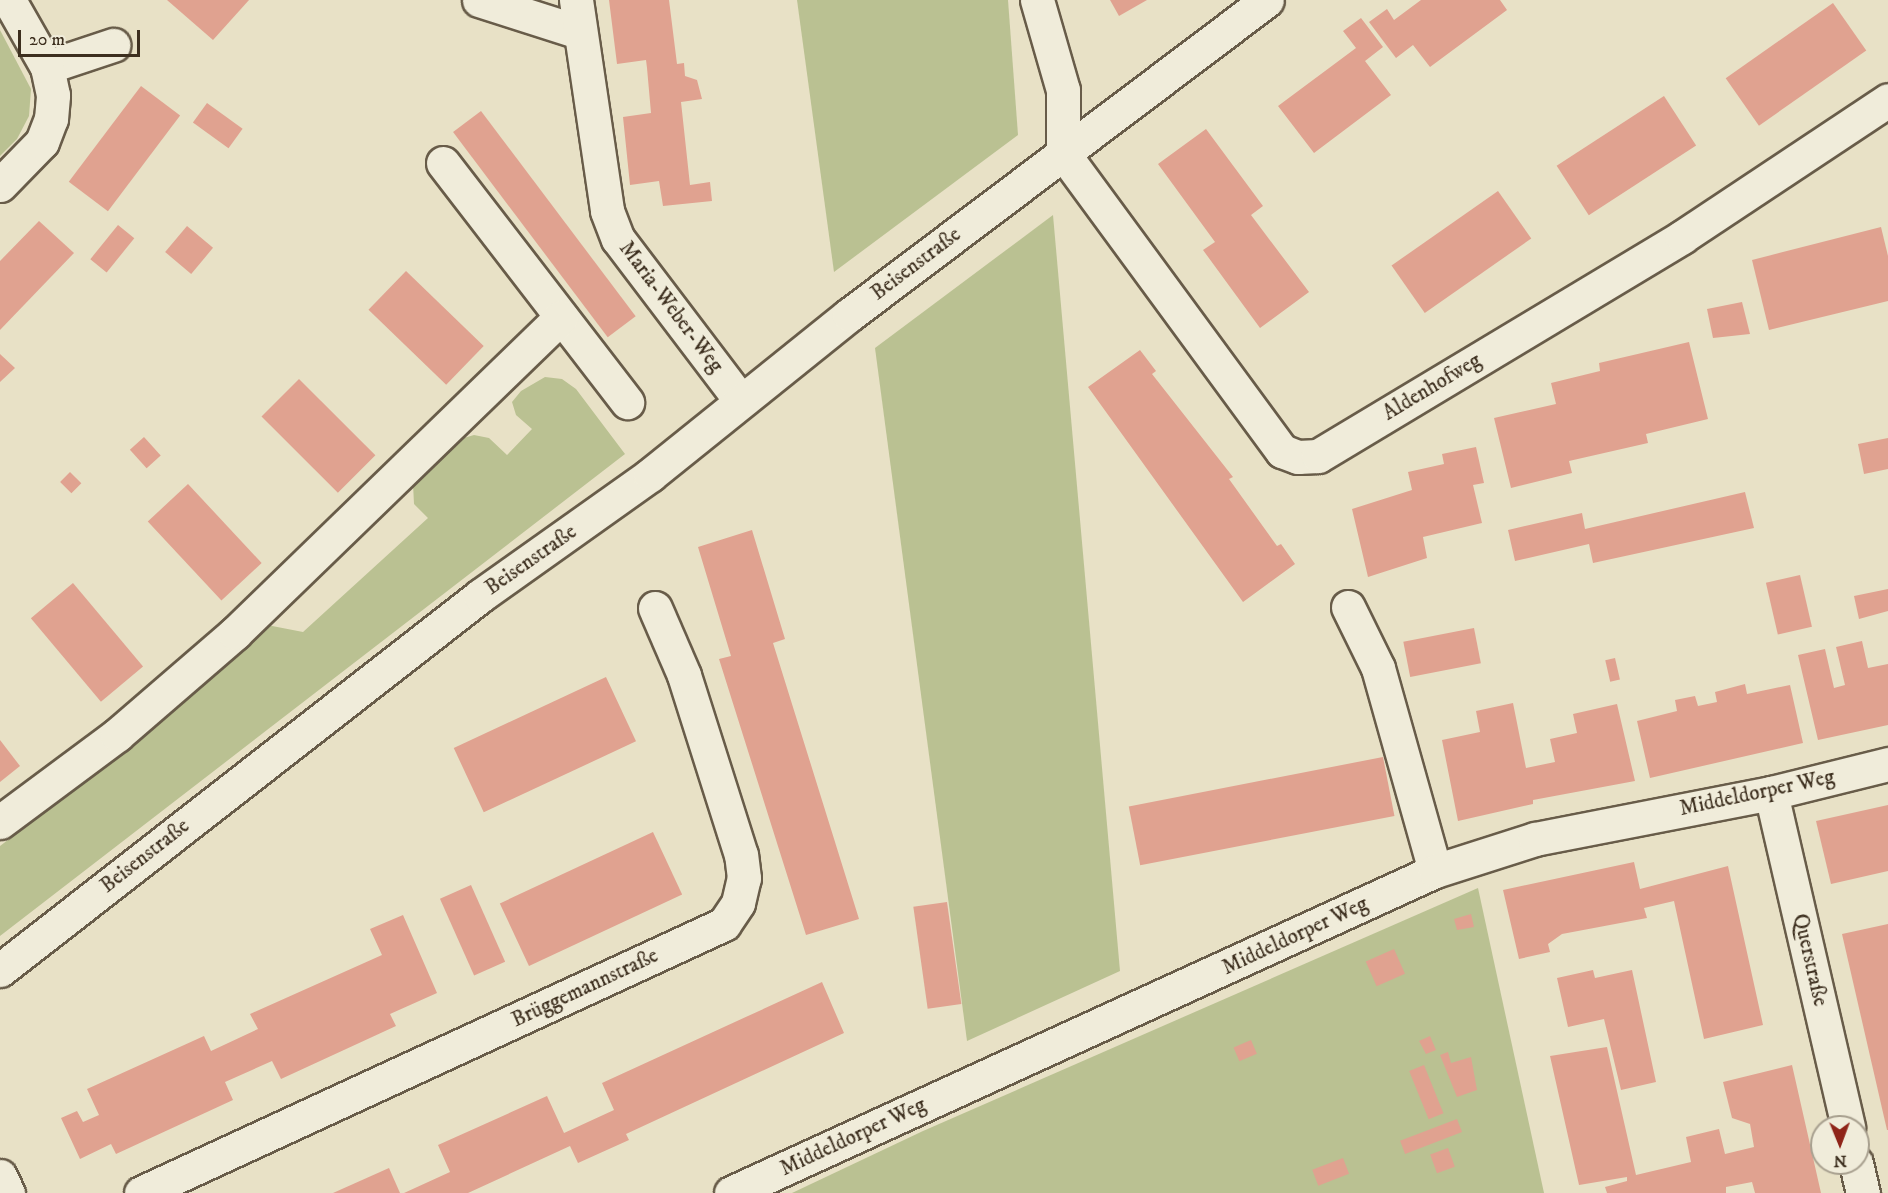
<!DOCTYPE html>
<html>
<head>
<meta charset="utf-8">
<style>
	body { margin:0 }
	#map { position:relative; width:1888px; height:1193px; overflow:hidden; background:#e8e1c6; font-family:"IM FELL DW Pica",serif }
	div>[style] { position:absolute }
	.green>* { inset:0; background:#bac192 }
	.building>* { inset:0; background:#e0a290; transform-origin:0 0 }
	.roads { filter:drop-shadow(2px 0 #685c49) drop-shadow(-2px 0 #685c49) drop-shadow(0 2px #685c49) drop-shadow(0 -2px #685c49) }
	.minor>* { height:33px; margin:-16.5px; padding:0 16.5px; transform-origin:16.5px; border-radius:16.5px; background:#f0ecda }
	span { translate:-50% -50%; white-space:nowrap; text-align:center; line-height:1.15; -webkit-text-stroke:4.5px #f0ecda; paint-order:stroke }
	.street-label { font-size:21px; color:#3d2f1f }
	.north { position:absolute; left:1810px; top:1115px; width:60px; height:60px; box-sizing:border-box; background:#f0ecda; border:2px solid #a8a08f; border-radius:50%; rotate:179deg; font-size:16px; font-weight:700; line-height:24px; text-align:center; color:#3d2f1f }
	.north::after { content:''; display:block; margin:auto; width:21px; height:27px; background:#8f2418; clip-path:polygon(50% 0,100% 100%,50% 72%,0 100%) }
	.scale { position:absolute; left:18px; top:30px; width:122px; height:27px; box-sizing:border-box; border:3px solid #3d2f1f; border-top:0; padding-left:8px; font-size:18px; line-height:21px; white-space:nowrap; color:#3d2f1f; -webkit-text-stroke:4px #f0ecda; paint-order:stroke }
</style>
</head>
<body>
<div id="map">
	<div class="green">
		<i style="clip-path:polygon(797px 0,1008px 0,1018px 135px,834px 272px)"></i>
		<i style="clip-path:polygon(0 30px,31px 89px,29px 116px,17px 139px,0 156px)"></i>
		<i style="clip-path:polygon(1053px 215px,1120px 971px,967px 1041px,875px 348px)"></i>
		<i style="clip-path:polygon(545px 377px,562px 379px,576px 389px,625px 454px,0 936px,0 846px,79px 786px,267px 625px,303px 632px,428px 518px,414px 504px,413px 484px,457px 440px,474px 435px,489px 438px,507px 455px,532px 429px,516px 415px,512px 402px,521px 391px)"></i>
		<i style="clip-path:polygon(1478px 888px,1544px 1193px,792px 1193px,923px 1131px)"></i>
	</div>
	<div class="building">
		<i style="clip-path:polygon(167px 0,249px 0,213px 40px)"></i>
		<i style="clip-path:polygon(609px 0,669px 0,677px 64px,684px 63px,685px 76px,697px 80px,702px 99px,681px 102px,690px 185px,710px 182px,712px 201px,663px 206px,659px 181px,630px 185px,623px 117px,651px 113px,647px 68px,646px 60px,617px 64px)"></i>
		<i style="clip-path:polygon(1110px 0,1147px 0,1119px 16px)"></i>
		<i style="clip-path:polygon(1421px 0,1500px 0,1507px 10px,1430px 67px,1413px 45px,1396px 58px,1369px 22px,1387px 9px,1394px 20px)"></i>
		<i style="left:1833px;top:3px;width:58px;height:131px;rotate:55deg"></i>
		<i style="clip-path:polygon(1361px 18px,1383px 47px,1365px 61px,1391px 95px,1314px 153px,1278px 106px,1356px 48px,1343px 31px)"></i>
		<i style="left:141px;top:86px;width:49px;height:120px;rotate:37deg"></i>
		<i style="left:1664px;top:96px;width:59px;height:128px;rotate:57deg"></i>
		<i style="left:207px;top:103px;width:44px;height:24px;rotate:36deg"></i>
		<i style="left:481px;top:111px;width:257px;height:35px;rotate:53deg"></i>
		<i style="clip-path:polygon(1206px 129px,1263px 206px,1251px 215px,1309px 292px,1260px 328px,1203px 250px,1215px 242px,1158px 164px)"></i>
		<i style="left:1498px;top:191px;width:58px;height:130px;rotate:55deg"></i>
		<i style="clip-path:polygon(39px 221px,74px 253px,0 330px,0 261px)"></i>
		<i style="left:118px;top:225px;width:21px;height:44px;rotate:39deg"></i>
		<i style="left:187px;top:226px;width:34px;height:34px;rotate:40deg"></i>
		<i style="clip-path:polygon(1881px 227px,1888px 256px,1888px 301px,1769px 330px,1752px 260px)"></i>
		<i style="left:406px;top:271px;width:108px;height:54px;rotate:44deg"></i>
		<i style="clip-path:polygon(1742px 302px,1750px 334px,1713px 338px,1707px 309px)"></i>
		<i style="clip-path:polygon(1689px 342px,1708px 419px,1646px 434px,1648px 443px,1569px 461px,1572px 473px,1511px 488px,1494px 418px,1556px 404px,1551px 383px,1600px 371px,1599px 363px)"></i>
		<i style="clip-path:polygon(1140px 350px,1156px 371px,1152px 374px,1233px 477px,1229px 479px,1277px 546px,1281px 544px,1295px 564px,1243px 602px,1088px 387px)"></i>
		<i style="clip-path:polygon(0 354px,15px 368px,0 382px)"></i>
		<i style="left:299px;top:379px;width:108px;height:53px;rotate:45deg"></i>
		<i style="left:144px;top:437px;width:25px;height:19px;rotate:48deg"></i>
		<i style="clip-path:polygon(1888px 438px,1888px 469px,1864px 474px,1858px 444px)"></i>
		<i style="clip-path:polygon(1476px 447px,1484px 483px,1473px 485px,1482px 523px,1423px 537px,1427px 558px,1368px 577px,1352px 509px,1412px 490px,1408px 472px,1444px 464px,1442px 454px)"></i>
		<i style="left:70px;top:472px;width:16px;height:14px;rotate:45deg"></i>
		<i style="left:188px;top:484px;width:108px;height:55px;rotate:47deg"></i>
		<i style="clip-path:polygon(1745px 492px,1754px 528px,1593px 563px,1589px 544px,1515px 561px,1508px 530px,1582px 513px,1585px 529px)"></i>
		<i style="clip-path:polygon(752px 530px,785px 639px,773px 643px,859px 919px,806px 935px,719px 659px,731px 656px,698px 547px)"></i>
		<i style="left:1800px;top:575px;width:53px;height:35px;rotate:77deg"></i>
		<i style="left:73px;top:583px;width:109px;height:55px;rotate:50deg"></i>
		<i style="clip-path:polygon(1888px 589px,1888px 611px,1859px 619px,1854px 596px)"></i>
		<i style="left:1474px;top:628px;width:36px;height:72px;rotate:79deg"></i>
		<i style="clip-path:polygon(1862px 641px,1868px 668px,1888px 664px,1888px 725px,1818px 740px,1798px 655px,1825px 649px,1834px 688px,1845px 685px,1836px 647px)"></i>
		<i style="left:1615px;top:658px;width:22px;height:10px;rotate:77deg"></i>
		<i style="left:606px;top:677px;width:71px;height:168px;rotate:65deg"></i>
		<i style="clip-path:polygon(1745px 684px,1747px 694px,1790px 685px,1803px 743px,1650px 778px,1637px 721px,1677px 711px,1675px 700px,1695px 696px,1698px 706px,1717px 702px,1715px 692px)"></i>
		<i style="clip-path:polygon(1513px 703px,1526px 768px,1555px 762px,1550px 739px,1577px 733px,1573px 714px,1617px 704px,1635px 781px,1533px 800px,1533px 804px,1458px 821px,1442px 740px,1480px 732px,1476px 711px)"></i>
		<i style="clip-path:polygon(0 740px,20px 766px,0 782px)"></i>
		<i style="left:1383px;top:757px;width:60px;height:259px;rotate:79deg"></i>
		<i style="clip-path:polygon(1888px 805px,1888px 871px,1831px 884px,1816px 821px)"></i>
		<i style="left:653px;top:832px;width:69px;height:169px;rotate:65deg"></i>
		<i style="clip-path:polygon(1634px 862px,1640px 889px,1728px 866px,1763px 1025px,1704px 1039px,1674px 901px,1644px 908px,1647px 918px,1562px 934px,1548px 944px,1550px 952px,1519px 959px,1503px 890px)"></i>
		<i style="left:471px;top:885px;width:84px;height:34px;rotate:66deg"></i>
		<i style="left:947px;top:902px;width:103px;height:34px;rotate:82deg"></i>
		<i style="clip-path:polygon(1471px 914px,1474px 927px,1457px 930px,1454px 919px)"></i>
		<i style="clip-path:polygon(403px 915px,437px 993px,390px 1014px,396px 1026px,281px 1079px,272px 1061px,225px 1082px,233px 1100px,116px 1154px,111px 1144px,80px 1159px,61px 1118px,77px 1111px,83px 1122px,99px 1115px,87px 1089px,204px 1036px,211px 1051px,258px 1029px,250px 1014px,382px 955px,370px 929px)"></i>
		<i style="clip-path:polygon(1888px 924px,1888px 1130px,1887px 1130px,1842px 934px)"></i>
		<i style="left:1394px;top:949px;width:27px;height:31px;rotate:66deg"></i>
		<i style="clip-path:polygon(1593px 970px,1595px 978px,1632px 970px,1656px 1082px,1621px 1090px,1604px 1019px,1568px 1027px,1557px 978px)"></i>
		<i style="clip-path:polygon(822px 982px,844px 1033px,626px 1134px,629px 1140px,578px 1163px,570px 1146px,468px 1193px,404px 1193px,450px 1172px,438px 1145px,547px 1096px,564px 1133px,614px 1110px,602px 1083px)"></i>
		<i style="clip-path:polygon(1430px 1036px,1436px 1050px,1426px 1054px,1419px 1041px)"></i>
		<i style="left:1251px;top:1040px;width:15px;height:19px;rotate:67deg"></i>
		<i style="clip-path:polygon(1607px 1047px,1636px 1175px,1691px 1162px,1686px 1137px,1719px 1129px,1725px 1154px,1754px 1147px,1750px 1124px,1732px 1118px,1723px 1082px,1792px 1065px,1821px 1193px,1755px 1193px,1752px 1182px,1726px 1187px,1726px 1193px,1607px 1193px,1605px 1187px,1627px 1181px,1627px 1177px,1579px 1185px,1550px 1056px)"></i>
		<i style="clip-path:polygon(1448px 1052px,1451px 1063px,1471px 1057px,1477px 1090px,1457px 1097px,1440px 1055px)"></i>
		<i style="left:1424px;top:1065px;width:52px;height:16px;rotate:68deg"></i>
		<i style="left:1457px;top:1119px;width:14px;height:61px;rotate:69deg"></i>
		<i style="left:1448px;top:1148px;width:20px;height:19px;rotate:70deg"></i>
		<i style="left:1343px;top:1158px;width:17px;height:33px;rotate:69deg"></i>
		<i style="clip-path:polygon(389px 1168px,400px 1193px,333px 1193px)"></i>
	</div>
	<div class="roads">
		<div class="minor">
			<i style="left:479px;top:0;width:105px;rotate:17.7deg"></i>
			<i style="left:576px;top:0;width:213px;rotate:81.6deg"></i>
			<i style="left:607px;top:211px;width:30px;rotate:69deg"></i>
			<i style="left:618px;top:239px;width:203px;rotate:52.8deg"></i>
			<i style="left:1037px;top:0;width:94px;rotate:73.9deg"></i>
			<i style="left:1063px;top:90px;width:63px;rotate:90deg"></i>
			<i style="left:1063px;top:153px;width:370px;rotate:53.7deg"></i>
			<i style="left:1282px;top:451px;width:17px;rotate:21deg"></i>
			<i style="left:1298px;top:457px;width:20px;rotate:-3deg"></i>
			<i style="left:1318px;top:456px;width:425px;rotate:-31deg"></i>
			<i style="left:1682px;top:237px;width:247px;rotate:-33.6deg"></i>
			<i style="left:47px;top:67px;width:70px;rotate:-18.4deg"></i>
			<i style="left:443px;top:163px;width:302px;rotate:52.4deg"></i>
			<i style="left:0;top:185px;width:60px;rotate:-45.7deg"></i>
			<i style="left:42px;top:142px;width:25px;rotate:-69deg"></i>
			<i style="left:51px;top:119px;width:24px;rotate:-85deg"></i>
			<i style="left:53px;top:95px;width:29px;rotate:-102deg"></i>
			<i style="left:47px;top:67px;width:77px;rotate:-119.6deg"></i>
			<i style="left:1348px;top:607px;width:68px;rotate:63.8deg"></i>
			<i style="left:1378px;top:668px;width:211px;rotate:74.3deg"></i>
			<i style="left:1771px;top:793px;width:343px;rotate:77deg"></i>
			<i style="left:0;top:822px;width:146px;rotate:-36.6deg"></i>
			<i style="left:117px;top:735px;width:156px;rotate:-40.8deg"></i>
			<i style="left:235px;top:633px;width:454px;rotate:-44.1deg"></i>
			<i style="left:0;top:970px;width:609px;rotate:-37.92deg"></i>
			<i style="left:480px;top:596px;width:209px;rotate:-35.4deg"></i>
			<i style="left:650px;top:475px;width:255px;rotate:-38.8deg"></i>
			<i style="left:849px;top:315px;width:523px;rotate:-37deg"></i>
			<i style="left:1856px;top:1163px;width:31px;rotate:77deg"></i>
			<i style="left:0;top:1176px;width:19px;rotate:65deg"></i>
			<i style="left:141px;top:1193px;width:642px;rotate:-24.77deg"></i>
			<i style="left:724px;top:924px;width:25px;rotate:-56deg"></i>
			<i style="left:738px;top:903px;width:26px;rotate:-77deg"></i>
			<i style="left:744px;top:878px;width:23px;rotate:-97deg"></i>
			<i style="left:741px;top:855px;width:189px;rotate:-107.6deg"></i>
			<i style="left:684px;top:675px;width:73px;rotate:-113.4deg"></i>
			<i style="left:731px;top:1193px;width:774px;rotate:-24.58deg"></i>
			<i style="left:1435px;top:871px;width:105px;rotate:-17.7deg"></i>
			<i style="left:1535px;top:839px;width:240px;rotate:-11deg"></i>
			<i style="left:1771px;top:793px;width:121px;rotate:-13.9deg"></i>
		</div>
	</div>
	<div class="street-label">
		<span style="left:916px;top:264px;rotate:-37deg">Beisenstraße</span>
		<span style="left:671px;top:307px;rotate:53deg">Maria-Weber-Weg</span>
		<span style="left:1432px;top:387px;rotate:-31deg">Aldenhofweg</span>
		<span style="left:531px;top:560px;rotate:-35deg">Beisenstraße</span>
		<span style="left:1757px;top:793px;rotate:-12deg">Middeldorper Weg</span>
		<span style="left:145px;top:856px;rotate:-38deg">Beisenstraße</span>
		<span style="left:1295px;top:936px;rotate:-25deg">Middeldorper Weg</span>
		<span style="left:1810px;top:960px;rotate:77deg">Querstraße</span>
		<span style="left:585px;top:988px;rotate:-25deg">Brüggemannstraße</span>
		<span style="left:853px;top:1137px;rotate:-25deg">Middeldorper Weg</span>
	</div>
	<div class="north">N</div>
	<div class="scale">20 m</div>
</div>
</body>
</html>
